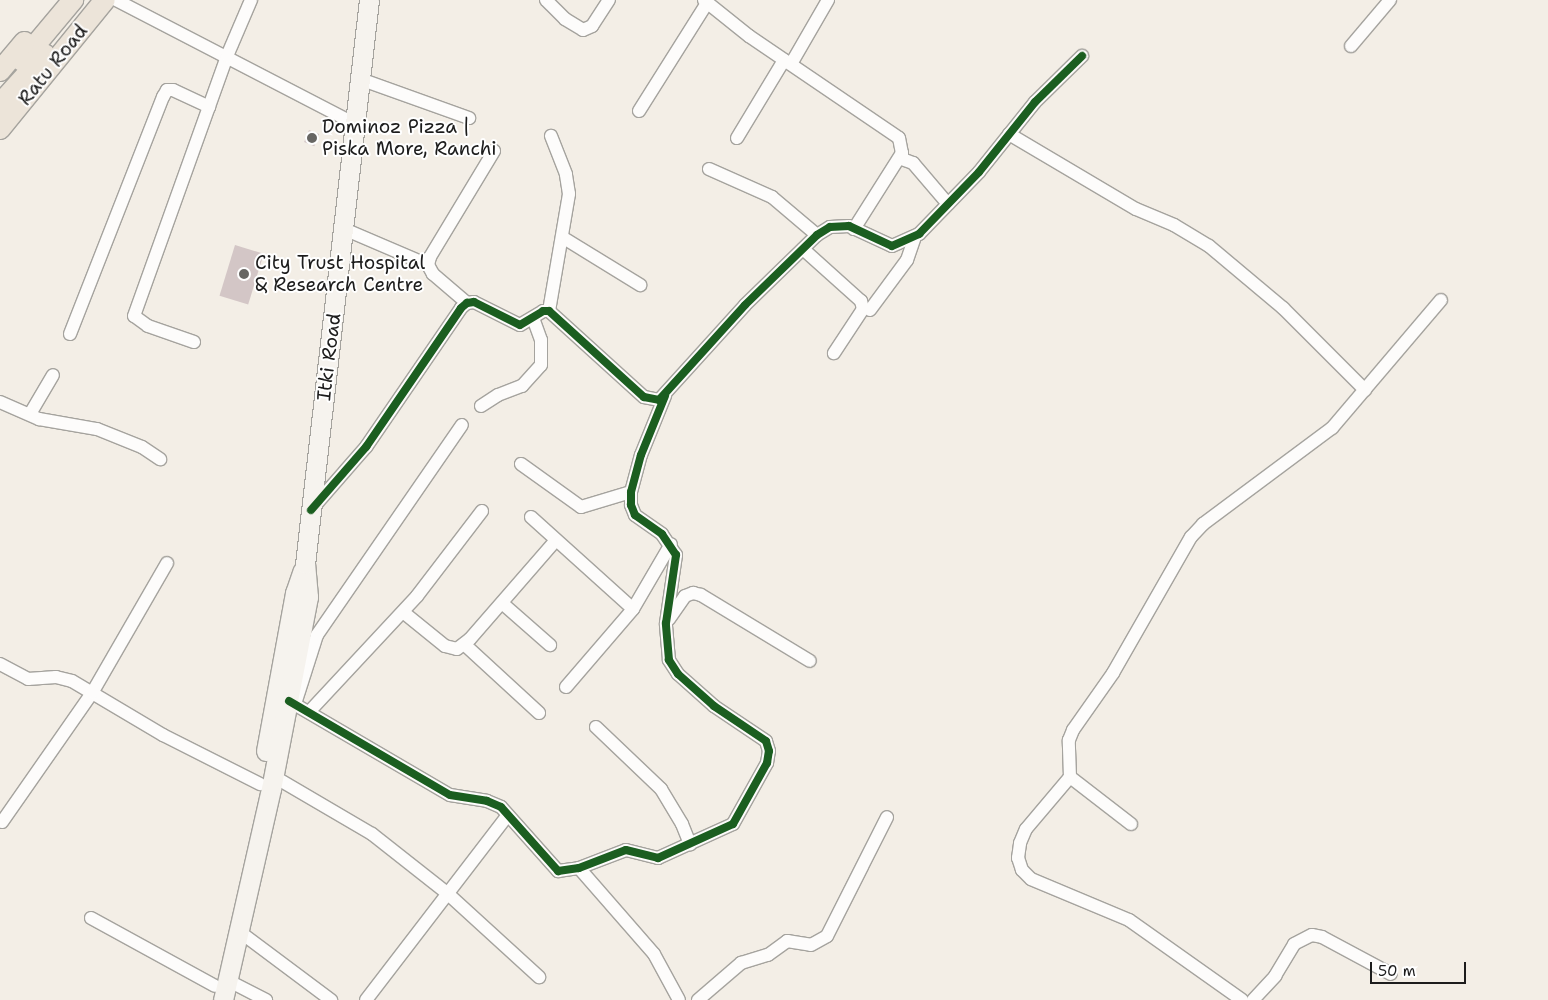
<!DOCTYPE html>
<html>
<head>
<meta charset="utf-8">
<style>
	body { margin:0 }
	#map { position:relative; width:1548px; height:1000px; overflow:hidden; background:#f3eee6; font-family:"Shantell Sans",sans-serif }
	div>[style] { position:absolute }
	.building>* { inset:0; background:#d3c6c6; transform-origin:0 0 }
	.roads { filter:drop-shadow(1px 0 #a5a39e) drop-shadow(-1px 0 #a5a39e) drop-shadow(0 1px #a5a39e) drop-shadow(0 -1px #a5a39e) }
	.street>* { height:12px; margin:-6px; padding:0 6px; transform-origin:6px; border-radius:6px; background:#fdfcfb }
	.secondary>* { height:19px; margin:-9.5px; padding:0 9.5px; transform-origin:9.5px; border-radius:9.5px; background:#f6f3ee }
	.primary>* { height:20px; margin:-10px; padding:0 10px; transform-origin:10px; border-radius:10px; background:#ece4d9 }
	.cycleway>* { height:8px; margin:-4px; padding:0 4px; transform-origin:4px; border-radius:4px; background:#1b5e20 }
	.dots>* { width:14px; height:14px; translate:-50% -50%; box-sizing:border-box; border:2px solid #fff; border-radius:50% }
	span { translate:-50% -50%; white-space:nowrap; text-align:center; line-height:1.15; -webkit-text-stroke:4px #fff; paint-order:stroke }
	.street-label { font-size:19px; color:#1c1c1c }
	.poi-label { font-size:19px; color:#1c1c1c }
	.left { translate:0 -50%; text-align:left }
	.scale { position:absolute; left:1370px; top:962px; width:96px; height:22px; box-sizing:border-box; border:2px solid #1c1c1c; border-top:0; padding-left:6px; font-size:15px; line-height:18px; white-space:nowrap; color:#1c1c1c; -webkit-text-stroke:4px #fff; paint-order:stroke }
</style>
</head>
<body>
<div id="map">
	<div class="building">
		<i style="left:309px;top:130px;width:11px;height:13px;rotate:22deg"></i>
		<i style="left:235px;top:245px;width:30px;height:53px;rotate:17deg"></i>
	</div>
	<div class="roads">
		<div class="street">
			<i style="left:116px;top:0;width:269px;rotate:27.4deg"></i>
			<i style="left:546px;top:0;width:27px;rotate:45deg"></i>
			<i style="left:565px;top:19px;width:21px;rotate:31deg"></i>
			<i style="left:583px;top:30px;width:10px;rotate:-24deg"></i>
			<i style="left:592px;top:26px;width:31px;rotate:-57deg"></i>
			<i style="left:704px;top:0;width:58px;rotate:38.7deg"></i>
			<i style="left:749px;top:36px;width:181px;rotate:34.2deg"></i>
			<i style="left:899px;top:138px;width:15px;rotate:79deg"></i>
			<i style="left:902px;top:153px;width:90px;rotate:122.3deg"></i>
			<i style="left:1351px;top:46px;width:60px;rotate:-49.7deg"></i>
			<i style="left:791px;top:64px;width:74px;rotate:-60deg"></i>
			<i style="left:360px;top:79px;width:116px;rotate:19.7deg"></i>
			<i style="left:639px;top:111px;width:128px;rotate:-57.8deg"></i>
			<i style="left:1009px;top:134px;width:147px;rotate:30.6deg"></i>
			<i style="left:1136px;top:209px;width:41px;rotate:22.8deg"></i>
			<i style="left:1174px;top:225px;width:41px;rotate:31deg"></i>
			<i style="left:1209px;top:246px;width:97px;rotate:40deg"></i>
			<i style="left:1283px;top:308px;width:116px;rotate:45deg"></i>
			<i style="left:737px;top:138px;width:91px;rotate:-58.9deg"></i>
			<i style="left:902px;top:153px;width:6px;rotate:90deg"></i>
			<i style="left:902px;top:159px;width:12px;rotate:20deg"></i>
			<i style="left:913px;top:163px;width:54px;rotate:49.5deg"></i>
			<i style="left:709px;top:169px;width:69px;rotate:24deg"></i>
			<i style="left:772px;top:197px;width:59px;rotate:40.2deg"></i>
			<i style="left:344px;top:229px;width:91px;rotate:23.2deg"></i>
			<i style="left:562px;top:237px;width:92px;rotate:31.6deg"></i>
			<i style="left:803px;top:249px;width:78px;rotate:41.9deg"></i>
			<i style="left:861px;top:301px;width:8px;rotate:76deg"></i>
			<i style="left:863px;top:309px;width:53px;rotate:123.4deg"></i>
			<i style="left:467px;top:303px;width:45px;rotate:-139.5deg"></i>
			<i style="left:433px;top:274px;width:10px;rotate:-119deg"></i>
			<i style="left:428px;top:265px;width:8px;rotate:-76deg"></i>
			<i style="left:430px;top:257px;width:124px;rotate:-58.9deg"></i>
			<i style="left:870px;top:310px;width:62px;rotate:-53.5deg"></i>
			<i style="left:907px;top:260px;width:24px;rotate:-71deg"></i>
			<i style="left:549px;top:311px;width:119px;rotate:-80.3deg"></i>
			<i style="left:569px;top:194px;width:20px;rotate:-99deg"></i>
			<i style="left:566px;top:174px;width:41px;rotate:-111.5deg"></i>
			<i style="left:70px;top:334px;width:255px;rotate:-68.6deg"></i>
			<i style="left:163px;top:97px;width:8px;rotate:-60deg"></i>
			<i style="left:167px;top:90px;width:6px"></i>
			<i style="left:173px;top:90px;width:40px;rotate:25deg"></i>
			<i style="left:194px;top:342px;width:49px;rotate:-160.8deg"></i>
			<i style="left:148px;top:326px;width:17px;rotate:-144deg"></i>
			<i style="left:134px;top:316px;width:276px;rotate:-70.3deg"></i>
			<i style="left:227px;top:56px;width:61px;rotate:-66.8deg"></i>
			<i style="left:0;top:402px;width:43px;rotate:23.6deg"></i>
			<i style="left:39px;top:419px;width:59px;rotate:9.8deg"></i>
			<i style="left:97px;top:429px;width:48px;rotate:21.8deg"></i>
			<i style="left:142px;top:447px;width:22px;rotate:34deg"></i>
			<i style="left:481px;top:406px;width:20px;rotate:-33deg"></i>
			<i style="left:498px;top:395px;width:26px;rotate:-21deg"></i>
			<i style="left:522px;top:386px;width:28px;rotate:-48deg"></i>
			<i style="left:541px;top:365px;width:25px;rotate:-90deg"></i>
			<i style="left:541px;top:340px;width:23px;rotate:-110deg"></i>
			<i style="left:30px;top:414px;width:45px;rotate:-59.5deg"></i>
			<i style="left:521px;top:464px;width:74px;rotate:35.6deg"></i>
			<i style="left:581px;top:507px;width:52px;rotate:-16.7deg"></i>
			<i style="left:311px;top:510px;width:84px;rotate:-48.9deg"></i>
			<i style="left:366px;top:447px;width:168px;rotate:-55.6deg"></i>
			<i style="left:461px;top:308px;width:8px;rotate:-40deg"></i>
			<i style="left:467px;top:303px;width:7px;rotate:-8deg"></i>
			<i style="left:474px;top:302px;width:51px;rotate:26.6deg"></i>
			<i style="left:520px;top:325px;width:27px;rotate:-31deg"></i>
			<i style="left:543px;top:311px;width:6px"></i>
			<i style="left:549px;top:311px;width:128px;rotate:42.2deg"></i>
			<i style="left:644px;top:397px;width:15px;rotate:11deg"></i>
			<i style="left:659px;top:400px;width:128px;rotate:-47.8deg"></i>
			<i style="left:745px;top:305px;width:100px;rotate:-44.2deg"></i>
			<i style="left:817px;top:235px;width:15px;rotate:-32deg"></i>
			<i style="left:830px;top:227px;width:19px;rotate:-3deg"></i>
			<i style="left:849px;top:226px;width:47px;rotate:24.9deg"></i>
			<i style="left:892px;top:246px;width:30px;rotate:-24deg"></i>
			<i style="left:919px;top:234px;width:86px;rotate:-45.9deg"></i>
			<i style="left:979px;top:172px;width:90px;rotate:-51.3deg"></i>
			<i style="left:1035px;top:102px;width:66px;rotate:-44.4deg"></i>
			<i style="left:531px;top:517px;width:137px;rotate:42deg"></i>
			<i style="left:502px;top:603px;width:64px;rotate:41.2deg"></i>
			<i style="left:403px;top:612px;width:54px;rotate:39deg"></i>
			<i style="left:445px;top:646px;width:12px;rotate:14deg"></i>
			<i style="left:457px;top:649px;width:16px;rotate:-38deg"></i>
			<i style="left:470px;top:639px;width:131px;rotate:-49deg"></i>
			<i style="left:669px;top:619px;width:28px;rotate:-55deg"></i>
			<i style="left:685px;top:596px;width:9px;rotate:-21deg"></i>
			<i style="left:693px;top:593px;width:8px;rotate:14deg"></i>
			<i style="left:701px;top:595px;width:127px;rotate:31.2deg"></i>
			<i style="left:464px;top:644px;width:102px;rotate:42.6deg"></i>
			<i style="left:0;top:664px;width:32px;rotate:28deg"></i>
			<i style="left:28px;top:679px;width:28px;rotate:-4deg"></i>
			<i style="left:56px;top:677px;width:16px;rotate:14deg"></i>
			<i style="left:72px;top:681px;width:106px;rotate:30.7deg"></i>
			<i style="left:163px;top:735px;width:109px;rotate:26.8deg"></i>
			<i style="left:566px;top:687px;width:103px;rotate:-49.3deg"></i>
			<i style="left:633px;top:609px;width:75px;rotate:-59.7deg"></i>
			<i style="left:289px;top:701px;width:186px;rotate:30.3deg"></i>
			<i style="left:450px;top:795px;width:37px;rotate:9deg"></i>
			<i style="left:487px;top:801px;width:15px;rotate:23deg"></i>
			<i style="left:501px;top:807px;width:86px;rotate:48.3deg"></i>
			<i style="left:558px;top:871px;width:21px;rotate:-8deg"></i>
			<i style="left:579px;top:868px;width:50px;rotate:-21deg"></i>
			<i style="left:626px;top:850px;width:33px;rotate:14deg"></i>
			<i style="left:658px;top:858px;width:82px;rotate:-24.4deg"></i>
			<i style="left:733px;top:824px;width:70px;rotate:-60.9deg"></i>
			<i style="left:767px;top:763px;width:12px;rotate:-81deg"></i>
			<i style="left:769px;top:751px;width:10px;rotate:-107deg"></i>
			<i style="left:766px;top:741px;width:63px;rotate:-146.1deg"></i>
			<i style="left:714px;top:706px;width:48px;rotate:-138.4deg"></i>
			<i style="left:678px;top:674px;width:17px;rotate:-123deg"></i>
			<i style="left:669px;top:660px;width:37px;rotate:-95deg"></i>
			<i style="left:666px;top:623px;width:69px;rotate:-81.6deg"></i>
			<i style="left:676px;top:555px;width:25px;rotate:-124deg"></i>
			<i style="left:662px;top:534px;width:33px;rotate:-145deg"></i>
			<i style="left:635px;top:515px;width:11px;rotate:-112deg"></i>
			<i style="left:631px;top:505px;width:13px;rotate:-90deg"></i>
			<i style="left:631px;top:492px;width:38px;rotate:-75deg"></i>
			<i style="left:641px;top:455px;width:64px;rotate:-67.9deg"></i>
			<i style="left:295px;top:704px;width:72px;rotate:-72.3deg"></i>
			<i style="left:317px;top:635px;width:255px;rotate:-55.4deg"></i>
			<i style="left:309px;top:712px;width:158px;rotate:-47deg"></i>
			<i style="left:417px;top:596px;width:107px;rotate:-52.6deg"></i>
			<i style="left:596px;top:727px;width:90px;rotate:43.6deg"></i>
			<i style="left:661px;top:789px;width:41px;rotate:59deg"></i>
			<i style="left:682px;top:824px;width:22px;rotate:68deg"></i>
			<i style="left:273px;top:776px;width:115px;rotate:30.4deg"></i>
			<i style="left:372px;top:834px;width:95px;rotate:38.2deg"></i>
			<i style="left:447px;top:893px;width:125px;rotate:42.4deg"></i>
			<i style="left:1070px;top:777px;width:77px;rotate:37.6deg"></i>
			<i style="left:2px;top:822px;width:157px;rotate:-55.1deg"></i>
			<i style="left:92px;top:693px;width:150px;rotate:-60deg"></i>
			<i style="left:579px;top:868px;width:114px;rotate:48.9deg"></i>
			<i style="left:654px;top:954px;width:52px;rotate:61.5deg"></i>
			<i style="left:91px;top:918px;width:141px;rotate:28.7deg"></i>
			<i style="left:240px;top:932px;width:114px;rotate:36.8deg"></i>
			<i style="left:227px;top:980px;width:44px;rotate:27.1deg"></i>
			<i style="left:366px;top:1000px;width:233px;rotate:-52.5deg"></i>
			<i style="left:698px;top:1000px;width:57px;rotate:-40.7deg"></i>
			<i style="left:741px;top:963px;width:28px;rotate:-17deg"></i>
			<i style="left:768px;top:955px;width:24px;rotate:-36deg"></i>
			<i style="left:787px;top:941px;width:24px;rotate:9deg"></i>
			<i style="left:811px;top:945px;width:18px;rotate:-29deg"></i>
			<i style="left:827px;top:936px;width:133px;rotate:-63.2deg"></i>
			<i style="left:1242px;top:1000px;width:138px;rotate:-144.7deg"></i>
			<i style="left:1129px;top:920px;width:106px;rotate:-157.3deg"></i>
			<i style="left:1031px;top:879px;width:13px;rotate:-135deg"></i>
			<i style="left:1022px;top:870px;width:13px;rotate:-108deg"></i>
			<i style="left:1018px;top:858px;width:15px;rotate:-82deg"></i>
			<i style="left:1020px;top:843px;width:15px;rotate:-67deg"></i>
			<i style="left:1026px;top:829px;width:68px;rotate:-49.8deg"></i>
			<i style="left:1070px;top:777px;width:37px;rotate:-92deg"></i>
			<i style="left:1069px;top:740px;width:11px;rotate:-68deg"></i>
			<i style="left:1073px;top:730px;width:70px;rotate:-54.9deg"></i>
			<i style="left:1113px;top:673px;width:157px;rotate:-60.2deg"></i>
			<i style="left:1191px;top:537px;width:18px;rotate:-47deg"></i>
			<i style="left:1203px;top:524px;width:161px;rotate:-36.7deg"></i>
			<i style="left:1332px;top:428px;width:168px;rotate:-49.6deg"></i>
			<i style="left:1253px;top:1000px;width:33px;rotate:-47deg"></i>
			<i style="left:1275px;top:976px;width:37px;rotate:-59deg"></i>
			<i style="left:1294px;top:944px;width:20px;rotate:-27deg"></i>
			<i style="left:1312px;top:935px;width:10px;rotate:11deg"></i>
			<i style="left:1322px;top:937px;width:78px;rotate:28.2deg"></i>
		</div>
		<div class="secondary">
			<i style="left:266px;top:751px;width:161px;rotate:-79.6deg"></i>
			<i style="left:295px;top:593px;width:24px;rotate:-71deg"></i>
			<i style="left:223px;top:1000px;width:216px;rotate:-77.2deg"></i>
			<i style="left:271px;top:789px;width:196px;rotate:-79.1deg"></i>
			<i style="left:308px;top:597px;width:33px;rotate:-95deg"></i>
			<i style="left:305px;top:564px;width:568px;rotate:-83.53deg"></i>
		</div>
		<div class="primary">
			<i style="left:22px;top:61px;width:80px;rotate:-50.1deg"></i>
			<i style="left:0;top:71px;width:38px;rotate:-50deg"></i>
			<i style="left:0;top:104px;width:67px;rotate:-48deg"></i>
			<i style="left:0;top:129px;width:166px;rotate:-50.9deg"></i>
		</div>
	</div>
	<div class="cycleway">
		<i style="left:311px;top:510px;width:84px;rotate:-48.9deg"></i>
		<i style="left:366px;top:447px;width:168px;rotate:-55.6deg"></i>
		<i style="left:461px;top:308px;width:8px;rotate:-40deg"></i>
		<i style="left:467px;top:303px;width:7px;rotate:-8deg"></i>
		<i style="left:474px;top:302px;width:51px;rotate:26.6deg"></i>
		<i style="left:520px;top:325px;width:27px;rotate:-31deg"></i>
		<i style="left:543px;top:311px;width:6px"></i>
		<i style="left:549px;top:311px;width:128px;rotate:42.2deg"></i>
		<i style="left:644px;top:397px;width:15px;rotate:11deg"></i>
		<i style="left:659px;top:400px;width:128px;rotate:-47.8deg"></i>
		<i style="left:745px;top:305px;width:100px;rotate:-44.2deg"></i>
		<i style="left:817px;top:235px;width:15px;rotate:-32deg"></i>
		<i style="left:830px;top:227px;width:19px;rotate:-3deg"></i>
		<i style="left:849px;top:226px;width:47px;rotate:24.9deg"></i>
		<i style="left:892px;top:246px;width:30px;rotate:-24deg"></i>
		<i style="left:919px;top:234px;width:86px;rotate:-45.9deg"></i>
		<i style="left:979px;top:172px;width:90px;rotate:-51.3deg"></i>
		<i style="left:1035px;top:102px;width:66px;rotate:-44.4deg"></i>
		<i style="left:289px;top:701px;width:186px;rotate:30.3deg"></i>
		<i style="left:450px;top:795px;width:37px;rotate:9deg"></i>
		<i style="left:487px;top:801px;width:15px;rotate:23deg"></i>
		<i style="left:501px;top:807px;width:86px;rotate:48.3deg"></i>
		<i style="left:558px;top:871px;width:21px;rotate:-8deg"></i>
		<i style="left:579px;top:868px;width:50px;rotate:-21deg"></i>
		<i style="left:626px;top:850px;width:33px;rotate:14deg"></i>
		<i style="left:658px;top:858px;width:82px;rotate:-24.4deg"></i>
		<i style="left:733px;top:824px;width:70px;rotate:-60.9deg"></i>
		<i style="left:767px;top:763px;width:12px;rotate:-81deg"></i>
		<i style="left:769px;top:751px;width:10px;rotate:-107deg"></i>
		<i style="left:766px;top:741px;width:63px;rotate:-146.1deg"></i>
		<i style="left:714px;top:706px;width:48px;rotate:-138.4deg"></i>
		<i style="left:678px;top:674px;width:17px;rotate:-123deg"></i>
		<i style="left:669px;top:660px;width:37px;rotate:-95deg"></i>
		<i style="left:666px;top:623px;width:69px;rotate:-81.6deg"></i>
		<i style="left:676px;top:555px;width:25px;rotate:-124deg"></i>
		<i style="left:662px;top:534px;width:33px;rotate:-145deg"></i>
		<i style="left:635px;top:515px;width:11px;rotate:-112deg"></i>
		<i style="left:631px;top:505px;width:13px;rotate:-90deg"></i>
		<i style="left:631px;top:492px;width:38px;rotate:-75deg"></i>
		<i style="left:641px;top:455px;width:64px;rotate:-67.9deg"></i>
	</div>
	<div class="dots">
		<i style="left:312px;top:138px;background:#676663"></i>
		<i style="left:244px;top:274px;background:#676663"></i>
	</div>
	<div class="street-label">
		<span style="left:53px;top:65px;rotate:-51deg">Ratu Road</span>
		<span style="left:329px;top:357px;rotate:-83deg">Itki Road</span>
	</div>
	<div class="poi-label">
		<span class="left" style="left:322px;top:138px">Dominoz Pizza |<br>Piska More, Ranchi</span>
		<span class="left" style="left:255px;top:274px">City Trust Hospital<br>&amp; Research Centre</span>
	</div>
	<div class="scale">50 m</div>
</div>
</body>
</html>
